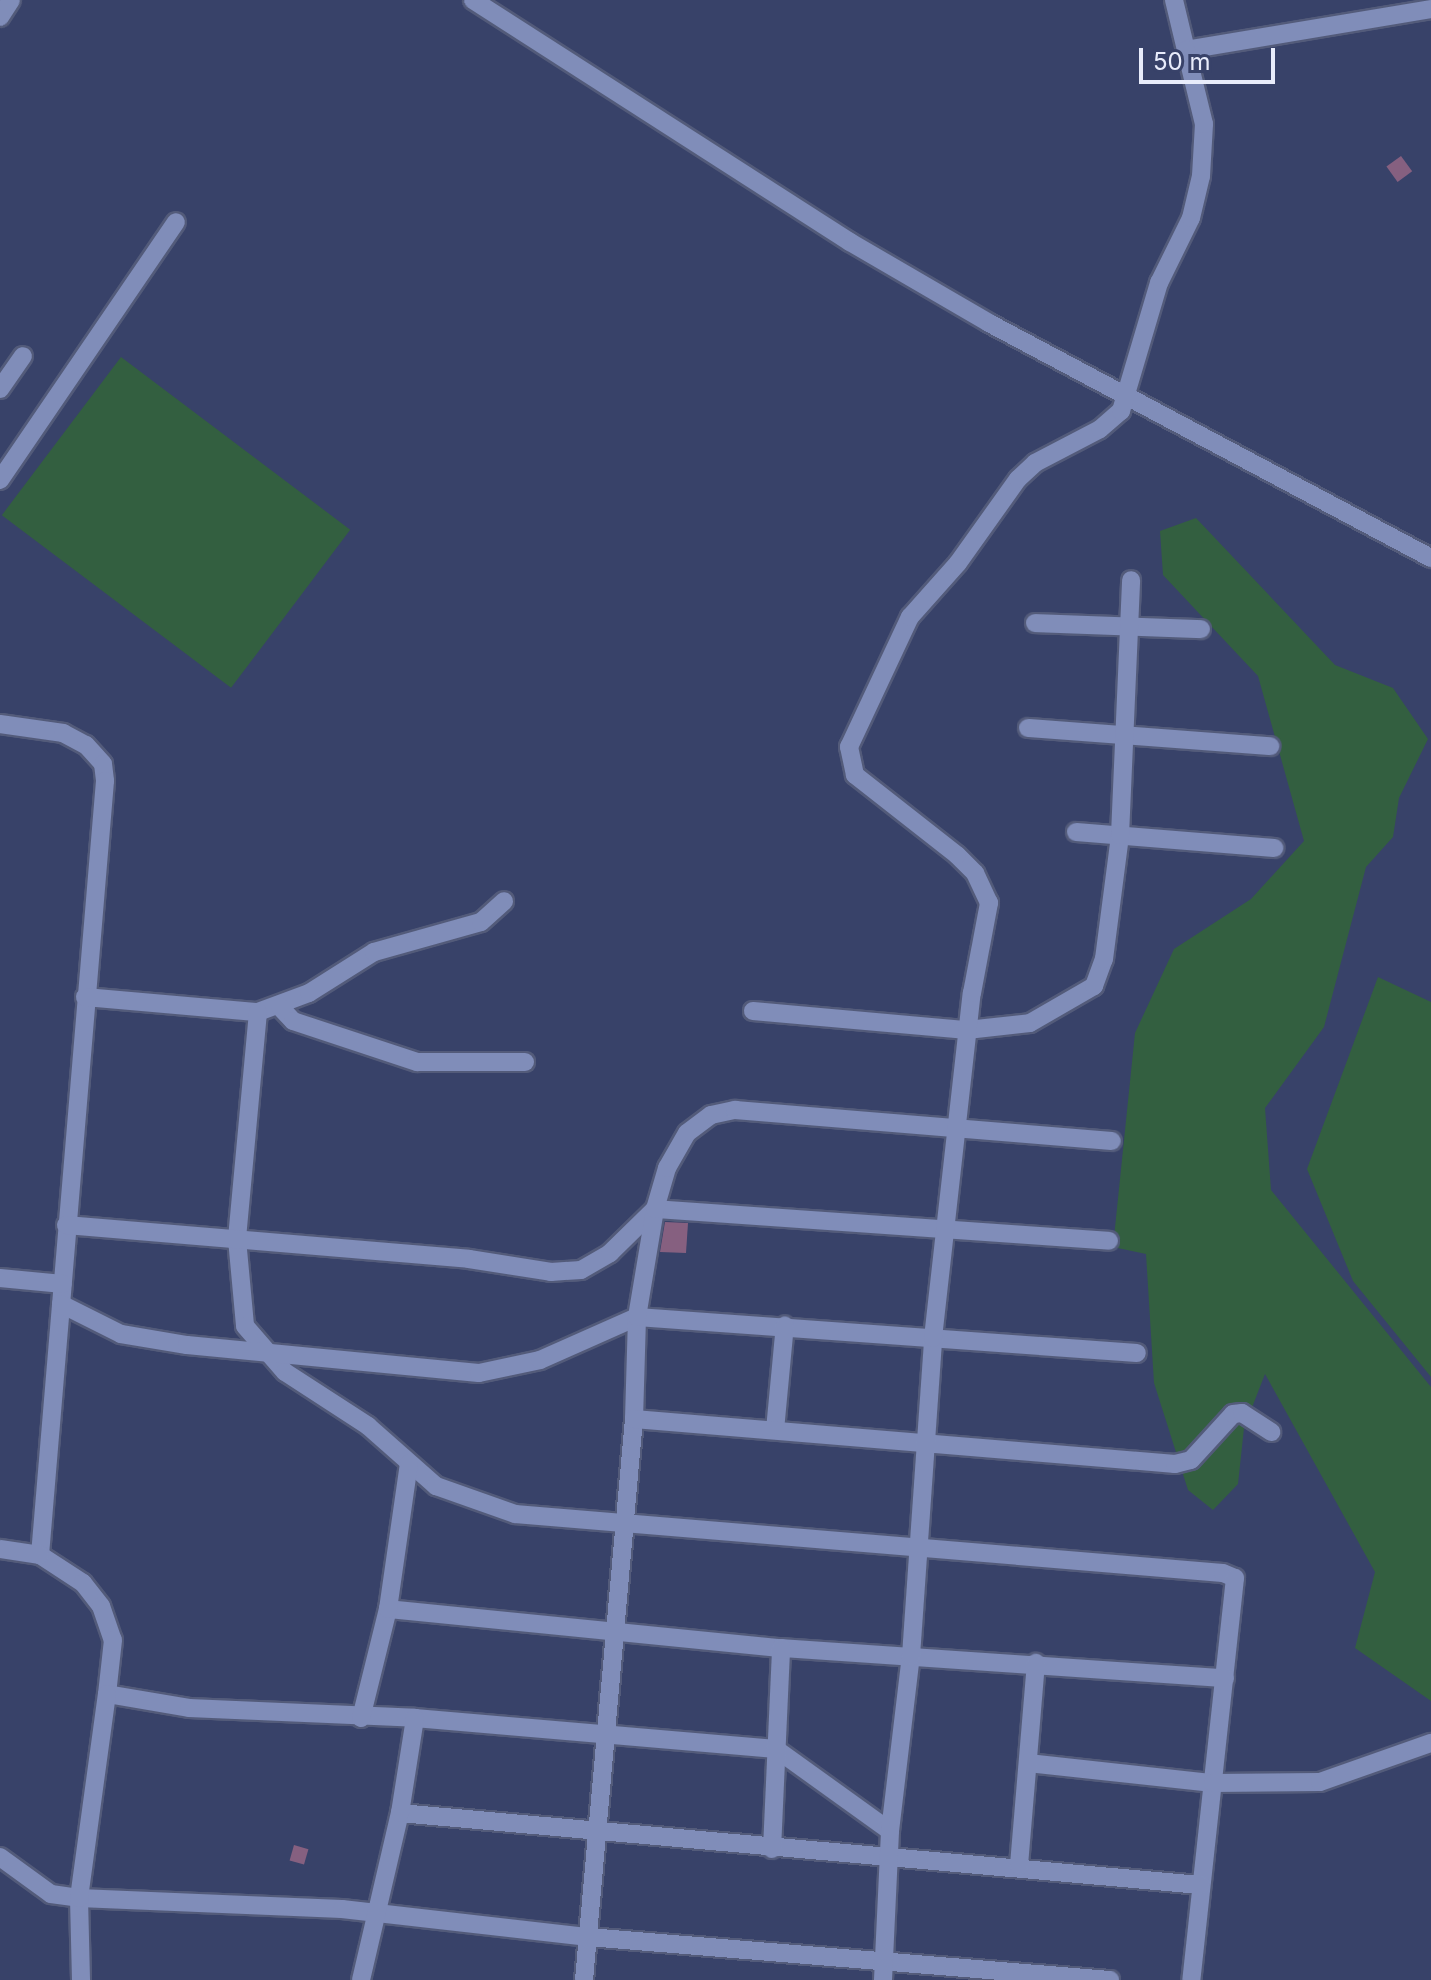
<!DOCTYPE html>
<html>
<head>
<meta charset="utf-8">
<style>
	body { margin:0 }
	#map { position:relative; width:1431px; height:1980px; overflow:hidden; background:#384269; font-family:Inter,sans-serif }
	div>[style] { position:absolute }
	.green>* { inset:0; background:#335f40; transform-origin:0 0 }
	.building>* { inset:0; background:#866080; transform-origin:0 0 }
	.roads { filter:drop-shadow(2px 0 #535b7a) drop-shadow(-2px 0 #535b7a) drop-shadow(0 2px #535b7a) drop-shadow(0 -2px #535b7a) }
	.street>* { height:18px; margin:-9px; padding:0 9px; transform-origin:9px; border-radius:9px; background:#808db9 }
	span { translate:-50% -50%; white-space:nowrap; text-align:center; line-height:1.15; -webkit-text-stroke:6px #384269; paint-order:stroke }
	.scale { position:absolute; left:1139px; top:48px; width:136px; height:36px; box-sizing:border-box; border:4px solid #e8ecfb; border-top:0; padding-left:10px; font-size:24px; line-height:28px; white-space:nowrap; color:#e8ecfb; -webkit-text-stroke:6px #384269; paint-order:stroke }
</style>
</head>
<body>
<div id="map">
	<div class="green">
		<i style="left:121px;top:357px;width:287px;height:198px;rotate:37deg"></i>
		<i style="clip-path:polygon(1196px 518px,1335px 665px,1393px 688px,1428px 739px,1399px 798px,1393px 837px,1366px 867px,1324px 1027px,1265px 1108px,1271px 1190px,1431px 1387px,1431px 1701px,1355px 1648px,1375px 1572px,1265px 1374px,1244px 1428px,1238px 1484px,1213px 1510px,1188px 1490px,1154px 1383px,1146px 1254px,1113px 1247px,1135px 1033px,1174px 949px,1251px 899px,1304px 841px,1258px 676px,1163px 575px,1160px 531px)"></i>
		<i style="clip-path:polygon(1378px 977px,1431px 1002px,1431px 1377px,1353px 1281px,1307px 1169px)"></i>
	</div>
	<div class="building">
		<i style="left:1401px;top:156px;width:19px;height:18px;rotate:54deg"></i>
		<i style="clip-path:polygon(665px 1222px,688px 1223px,686px 1253px,660px 1252px)"></i>
		<i style="left:294px;top:1845px;width:15px;height:16px;rotate:16deg"></i>
	</div>
	<div class="roads">
		<div class="street">
			<i style="left:473px;top:0;width:448px;rotate:32.7deg"></i>
			<i style="left:850px;top:242px;width:161px;rotate:30.2deg"></i>
			<i style="left:989px;top:323px;width:501px;rotate:28deg"></i>
			<i style="left:1174px;top:0;width:51px;rotate:76.5deg"></i>
			<i style="left:1186px;top:50px;width:248px;rotate:-9.5deg"></i>
			<i style="left:0;top:17px;width:20px;rotate:-57deg"></i>
			<i style="left:0;top:389px;width:40px;rotate:-55.1deg"></i>
			<i style="left:0;top:480px;width:312px;rotate:-55.7deg"></i>
			<i style="left:1035px;top:623px;width:166px;rotate:2.1deg"></i>
			<i style="left:0;top:724px;width:64px;rotate:8.1deg"></i>
			<i style="left:63px;top:733px;width:26px;rotate:28deg"></i>
			<i style="left:86px;top:745px;width:25px;rotate:48deg"></i>
			<i style="left:103px;top:764px;width:17px;rotate:83deg"></i>
			<i style="left:105px;top:781px;width:777px;rotate:94.8deg"></i>
			<i style="left:40px;top:1555px;width:51px;rotate:33.1deg"></i>
			<i style="left:83px;top:1583px;width:29px;rotate:52deg"></i>
			<i style="left:101px;top:1606px;width:36px;rotate:71deg"></i>
			<i style="left:113px;top:1640px;width:54px;rotate:96.3deg"></i>
			<i style="left:107px;top:1694px;width:83px;rotate:9.7deg"></i>
			<i style="left:189px;top:1708px;width:226px;rotate:2.5deg"></i>
			<i style="left:415px;top:1718px;width:362px;rotate:4.9deg"></i>
			<i style="left:776px;top:1749px;width:140px;rotate:35.7deg"></i>
			<i style="left:1028px;top:728px;width:243px;rotate:4.3deg"></i>
			<i style="left:1076px;top:832px;width:199px;rotate:4.6deg"></i>
			<i style="left:85px;top:997px;width:174px;rotate:5deg"></i>
			<i style="left:258px;top:1012px;width:54px;rotate:-20.4deg"></i>
			<i style="left:309px;top:993px;width:77px;rotate:-32.2deg"></i>
			<i style="left:374px;top:952px;width:111px;rotate:-15.7deg"></i>
			<i style="left:481px;top:922px;width:31px;rotate:-42deg"></i>
			<i style="left:280px;top:1007px;width:19px;rotate:47deg"></i>
			<i style="left:293px;top:1021px;width:131px;rotate:18.3deg"></i>
			<i style="left:417px;top:1062px;width:108px"></i>
			<i style="left:753px;top:1011px;width:215px;rotate:5.1deg"></i>
			<i style="left:967px;top:1030px;width:63px;rotate:-6.3deg"></i>
			<i style="left:1030px;top:1023px;width:74px;rotate:-30deg"></i>
			<i style="left:1094px;top:986px;width:29px;rotate:-70deg"></i>
			<i style="left:1104px;top:959px;width:125px;rotate:-82.6deg"></i>
			<i style="left:1120px;top:835px;width:255px;rotate:-87.5deg"></i>
			<i style="left:258px;top:1012px;width:228px;rotate:95.3deg"></i>
			<i style="left:237px;top:1239px;width:87px;rotate:84.7deg"></i>
			<i style="left:245px;top:1326px;width:61px;rotate:49deg"></i>
			<i style="left:285px;top:1372px;width:99px;rotate:33deg"></i>
			<i style="left:368px;top:1426px;width:91px;rotate:41.4deg"></i>
			<i style="left:436px;top:1486px;width:84px;rotate:19.5deg"></i>
			<i style="left:515px;top:1514px;width:710px;rotate:4.76deg"></i>
			<i style="left:1223px;top:1573px;width:13px;rotate:23deg"></i>
			<i style="left:1235px;top:1578px;width:404px;rotate:96.2deg"></i>
			<i style="left:66px;top:1225px;width:404px;rotate:4.8deg"></i>
			<i style="left:469px;top:1259px;width:83px;rotate:9deg"></i>
			<i style="left:551px;top:1272px;width:30px;rotate:-4deg"></i>
			<i style="left:581px;top:1270px;width:34px;rotate:-30deg"></i>
			<i style="left:610px;top:1253px;width:63px;rotate:-44.4deg"></i>
			<i style="left:655px;top:1209px;width:455px;rotate:4deg"></i>
			<i style="left:0;top:1278px;width:63px;rotate:5.4deg"></i>
			<i style="left:61px;top:1304px;width:67px;rotate:26.6deg"></i>
			<i style="left:121px;top:1334px;width:67px;rotate:9.5deg"></i>
			<i style="left:187px;top:1345px;width:293px;rotate:5.5deg"></i>
			<i style="left:479px;top:1373px;width:62px;rotate:-12deg"></i>
			<i style="left:540px;top:1360px;width:106px;rotate:-23.9deg"></i>
			<i style="left:637px;top:1317px;width:501px;rotate:4.12deg"></i>
			<i style="left:634px;top:1419px;width:102px;rotate:-88.3deg"></i>
			<i style="left:637px;top:1317px;width:109px;rotate:-80.5deg"></i>
			<i style="left:655px;top:1209px;width:43px;rotate:-73.7deg"></i>
			<i style="left:667px;top:1168px;width:40px;rotate:-60.3deg"></i>
			<i style="left:687px;top:1133px;width:30px;rotate:-37deg"></i>
			<i style="left:711px;top:1115px;width:25px;rotate:-12deg"></i>
			<i style="left:735px;top:1110px;width:378px;rotate:4.7deg"></i>
			<i style="left:775px;top:1430px;width:105px;rotate:-84.6deg"></i>
			<i style="left:0;top:1549px;width:40px;rotate:8.5deg"></i>
			<i style="left:388px;top:1609px;width:395px;rotate:5.7deg"></i>
			<i style="left:781px;top:1648px;width:445px;rotate:3.9deg"></i>
			<i style="left:361px;top:1718px;width:112px;rotate:-76.1deg"></i>
			<i style="left:388px;top:1609px;width:147px;rotate:-81.8deg"></i>
			<i style="left:1028px;top:1763px;width:186px;rotate:6.2deg"></i>
			<i style="left:1213px;top:1783px;width:107px;rotate:-0.5deg"></i>
			<i style="left:1320px;top:1782px;width:118px;rotate:-19.4deg"></i>
			<i style="left:400px;top:1813px;width:804px;rotate:5.14deg"></i>
			<i style="left:772px;top:1849px;width:201px;rotate:-87.4deg"></i>
			<i style="left:0;top:1857px;width:63px;rotate:36deg"></i>
			<i style="left:51px;top:1894px;width:28px;rotate:8deg"></i>
			<i style="left:79px;top:1898px;width:263px;rotate:2.4deg"></i>
			<i style="left:342px;top:1909px;width:248px;rotate:6.5deg"></i>
			<i style="left:588px;top:1937px;width:524px;rotate:4.71deg"></i>
			<i style="left:1019px;top:1865px;width:203px;rotate:-85.2deg"></i>
			<i style="left:81px;top:1980px;width:82px;rotate:-91.4deg"></i>
			<i style="left:79px;top:1898px;width:206px;rotate:-82.2deg"></i>
			<i style="left:361px;top:1980px;width:171px;rotate:-76.9deg"></i>
			<i style="left:400px;top:1813px;width:96px;rotate:-81deg"></i>
			<i style="left:584px;top:1980px;width:563px;rotate:-84.91deg"></i>
			<i style="left:634px;top:1419px;width:543px;rotate:4.75deg"></i>
			<i style="left:1175px;top:1464px;width:16px;rotate:-14deg"></i>
			<i style="left:1191px;top:1460px;width:62px;rotate:-47.6deg"></i>
			<i style="left:1233px;top:1414px;width:9px;rotate:-6deg"></i>
			<i style="left:1242px;top:1413px;width:35px;rotate:33deg"></i>
			<i style="left:883px;top:1980px;width:149px;rotate:-87.3deg"></i>
			<i style="left:890px;top:1831px;width:176px;rotate:-83.2deg"></i>
			<i style="left:911px;top:1656px;width:319px;rotate:-86deg"></i>
			<i style="left:933px;top:1338px;width:347px;rotate:-83.6deg"></i>
			<i style="left:972px;top:993px;width:92px;rotate:-79.3deg"></i>
			<i style="left:989px;top:903px;width:33px;rotate:-115deg"></i>
			<i style="left:975px;top:873px;width:25px;rotate:-135deg"></i>
			<i style="left:957px;top:855px;width:130px;rotate:-141.9deg"></i>
			<i style="left:855px;top:775px;width:29px;rotate:-102deg"></i>
			<i style="left:849px;top:747px;width:144px;rotate:-64.9deg"></i>
			<i style="left:910px;top:617px;width:72px;rotate:-48.4deg"></i>
			<i style="left:958px;top:563px;width:103px;rotate:-54.5deg"></i>
			<i style="left:1018px;top:479px;width:23px;rotate:-43deg"></i>
			<i style="left:1035px;top:463px;width:73px;rotate:-27.6deg"></i>
			<i style="left:1100px;top:429px;width:28px;rotate:-41deg"></i>
			<i style="left:1121px;top:411px;width:134px;rotate:-73.5deg"></i>
			<i style="left:1159px;top:283px;width:72px;rotate:-63.8deg"></i>
			<i style="left:1191px;top:218px;width:43px;rotate:-76.6deg"></i>
			<i style="left:1201px;top:176px;width:52px;rotate:-86.7deg"></i>
			<i style="left:1204px;top:124px;width:76px;rotate:-103.7deg"></i>
		</div>
	</div>
	<div class="scale">50 m</div>
</div>
</body>
</html>
